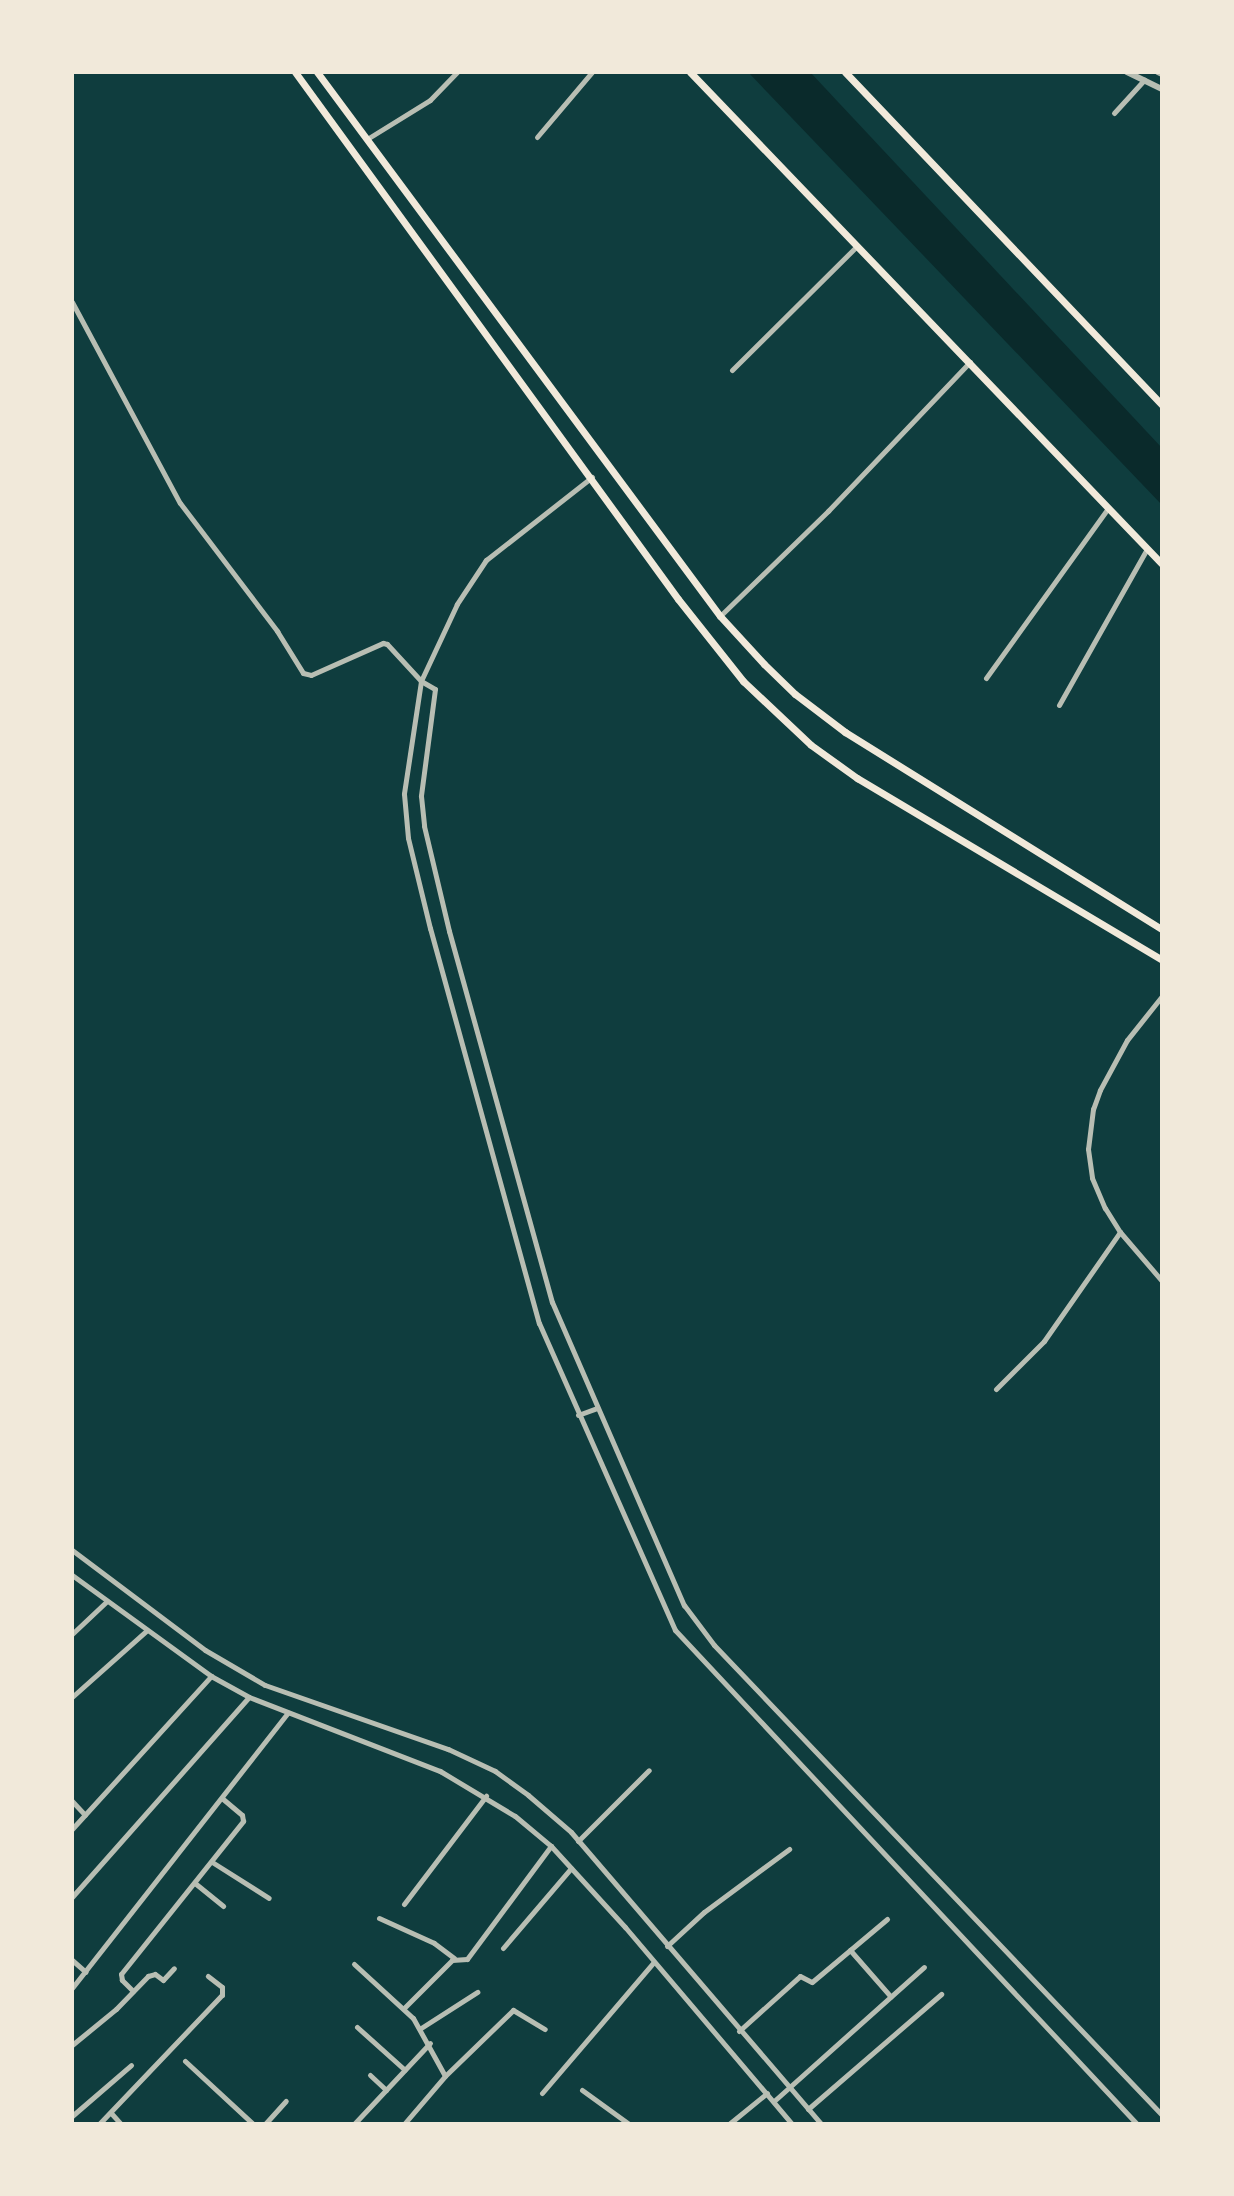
<!DOCTYPE html>
<html>
<head>
<meta charset="utf-8">
<style>
	body { margin:0 }
	#map { position:relative; width:1234px; height:2196px; overflow:hidden; background:#0f3d3e; font-family:Overpass,sans-serif }
	div>[style] { position:absolute }
	.water>* { inset:0; background:#0a2a2b }
	.minor>* { height:5px; margin:-2.5px; padding:0 2.5px; transform-origin:2.5px; border-radius:2.5px; background:#b8beb3 }
	.tertiary>* { height:6px; margin:-3px; padding:0 3px; transform-origin:3px; border-radius:3px; background:#b8beb3 }
	.secondary>* { height:7px; margin:-3.5px; padding:0 3.5px; transform-origin:3.5px; border-radius:3.5px; background:#f1e9da }
	span { translate:-50% -50%; white-space:nowrap; text-align:center; line-height:1.15; -webkit-text-stroke:8px #f1e9da; paint-order:stroke }
	.frame { position:absolute; inset:0; border:74px solid #f1e9da; pointer-events:none }
</style>
</head>
<body>
<div id="map">
	<div class="water">
		<i style="clip-path:polygon(748px 72px,810px 72px,1162px 448px,1162px 505px)"></i>
	</div>
	<div class="minor">
		<i style="left:1114px;top:113px;width:45px;rotate:-47.7deg"></i>
		<i style="left:537px;top:137px;width:85px;rotate:-49.8deg"></i>
		<i style="left:367px;top:139px;width:74px;rotate:-31.8deg"></i>
		<i style="left:430px;top:100px;width:39px;rotate:-46deg"></i>
		<i style="left:72px;top:302px;width:228px;rotate:61.8deg"></i>
		<i style="left:180px;top:503px;width:161px;rotate:52.8deg"></i>
		<i style="left:277px;top:631px;width:49px;rotate:58.2deg"></i>
		<i style="left:303px;top:673px;width:8px;rotate:14deg"></i>
		<i style="left:311px;top:675px;width:79px;rotate:-24deg"></i>
		<i style="left:383px;top:643px;width:4px;rotate:14deg"></i>
		<i style="left:387px;top:644px;width:50px;rotate:47.4deg"></i>
		<i style="left:421px;top:681px;width:16px;rotate:30deg"></i>
		<i style="left:435px;top:689px;width:108px;rotate:97.5deg"></i>
		<i style="left:421px;top:796px;width:30px;rotate:84deg"></i>
		<i style="left:424px;top:826px;width:108px;rotate:76.6deg"></i>
		<i style="left:449px;top:931px;width:385px;rotate:74.5deg"></i>
		<i style="left:552px;top:1302px;width:331px;rotate:66.5deg"></i>
		<i style="left:684px;top:1605px;width:50px;rotate:53.1deg"></i>
		<i style="left:714px;top:1645px;width:649px;rotate:46.37deg"></i>
		<i style="left:732px;top:370px;width:176px;rotate:-44.8deg"></i>
		<i style="left:592px;top:477px;width:135px;rotate:141.9deg"></i>
		<i style="left:486px;top:560px;width:53px;rotate:123.4deg"></i>
		<i style="left:457px;top:604px;width:85px;rotate:115.1deg"></i>
		<i style="left:421px;top:681px;width:114px;rotate:98.6deg"></i>
		<i style="left:404px;top:794px;width:44px;rotate:84.8deg"></i>
		<i style="left:408px;top:838px;width:93px;rotate:76.3deg"></i>
		<i style="left:430px;top:928px;width:410px;rotate:74.6deg"></i>
		<i style="left:539px;top:1323px;width:336px;rotate:66.1deg"></i>
		<i style="left:675px;top:1630px;width:676px;rotate:46.92deg"></i>
		<i style="left:720px;top:616px;width:151px;rotate:-44.2deg"></i>
		<i style="left:828px;top:511px;width:206px;rotate:-46.4deg"></i>
		<i style="left:986px;top:678px;width:209px;rotate:-54.3deg"></i>
		<i style="left:1059px;top:705px;width:179px;rotate:-60.6deg"></i>
		<i style="left:1162px;top:996px;width:56px;rotate:128.5deg"></i>
		<i style="left:1127px;top:1040px;width:57px;rotate:118.4deg"></i>
		<i style="left:1100px;top:1090px;width:20px;rotate:110deg"></i>
		<i style="left:1093px;top:1109px;width:40px;rotate:97.1deg"></i>
		<i style="left:1088px;top:1149px;width:29px;rotate:82deg"></i>
		<i style="left:1092px;top:1178px;width:33px;rotate:67deg"></i>
		<i style="left:1105px;top:1208px;width:28px;rotate:58deg"></i>
		<i style="left:1120px;top:1232px;width:65px;rotate:49.4deg"></i>
		<i style="left:996px;top:1389px;width:68px;rotate:-45deg"></i>
		<i style="left:1044px;top:1341px;width:133px;rotate:-55.1deg"></i>
		<i style="left:578px;top:1415px;width:20px;rotate:-20deg"></i>
		<i style="left:72px;top:1550px;width:166px;rotate:36.9deg"></i>
		<i style="left:205px;top:1650px;width:69px;rotate:30.3deg"></i>
		<i style="left:265px;top:1685px;width:194px;rotate:19.3deg"></i>
		<i style="left:448px;top:1749px;width:52px;rotate:25.1deg"></i>
		<i style="left:495px;top:1771px;width:41px;rotate:36deg"></i>
		<i style="left:528px;top:1795px;width:57px;rotate:40.7deg"></i>
		<i style="left:571px;top:1832px;width:384px;rotate:49.4deg"></i>
		<i style="left:72px;top:1575px;width:172px;rotate:36deg"></i>
		<i style="left:211px;top:1676px;width:43px;rotate:28.9deg"></i>
		<i style="left:249px;top:1697px;width:205px;rotate:21.2deg"></i>
		<i style="left:440px;top:1771px;width:87px;rotate:31deg"></i>
		<i style="left:515px;top:1816px;width:47px;rotate:39.8deg"></i>
		<i style="left:551px;top:1846px;width:110px;rotate:47.6deg"></i>
		<i style="left:625px;top:1927px;width:258px;rotate:49.7deg"></i>
		<i style="left:72px;top:1634px;width:47px;rotate:-43.3deg"></i>
		<i style="left:72px;top:1697px;width:99px;rotate:-41.7deg"></i>
		<i style="left:72px;top:1801px;width:19px;rotate:47deg"></i>
		<i style="left:72px;top:1829px;width:207px;rotate:-47.7deg"></i>
		<i style="left:578px;top:1841px;width:100px;rotate:-45deg"></i>
		<i style="left:212px;top:1862px;width:67px;rotate:32.3deg"></i>
		<i style="left:196px;top:1884px;width:35px;rotate:39deg"></i>
		<i style="left:72px;top:1897px;width:267px;rotate:-48.5deg"></i>
		<i style="left:404px;top:1904px;width:136px;rotate:-52.8deg"></i>
		<i style="left:379px;top:1918px;width:60px;rotate:24.4deg"></i>
		<i style="left:434px;top:1943px;width:25px;rotate:37deg"></i>
		<i style="left:667px;top:1946px;width:50px;rotate:-42.6deg"></i>
		<i style="left:704px;top:1912px;width:106px;rotate:-36.5deg"></i>
		<i style="left:503px;top:1948px;width:105px;rotate:-49.6deg"></i>
		<i style="left:850px;top:1950px;width:62px;rotate:48.9deg"></i>
		<i style="left:72px;top:1960px;width:18px;rotate:41deg"></i>
		<i style="left:354px;top:1964px;width:80px;rotate:42.5deg"></i>
		<i style="left:413px;top:2018px;width:66px;rotate:61.1deg"></i>
		<i style="left:72px;top:1988px;width:350px;rotate:-51.9deg"></i>
		<i style="left:133px;top:1991px;width:16px;rotate:-135deg"></i>
		<i style="left:122px;top:1980px;width:6px;rotate:-99deg"></i>
		<i style="left:121px;top:1974px;width:196px;rotate:-51.4deg"></i>
		<i style="left:243px;top:1821px;width:6px;rotate:-99deg"></i>
		<i style="left:242px;top:1815px;width:26px;rotate:-140deg"></i>
		<i style="left:404px;top:2008px;width:68px;rotate:-45deg"></i>
		<i style="left:452px;top:1960px;width:15px;rotate:-4deg"></i>
		<i style="left:467px;top:1959px;width:141px;rotate:-53.4deg"></i>
		<i style="left:357px;top:2027px;width:64px;rotate:41.9deg"></i>
		<i style="left:421px;top:2028px;width:67px;rotate:-32.7deg"></i>
		<i style="left:739px;top:2031px;width:82px;rotate:-42deg"></i>
		<i style="left:800px;top:1976px;width:13px;rotate:27deg"></i>
		<i style="left:812px;top:1982px;width:98px;rotate:-40deg"></i>
		<i style="left:72px;top:2045px;width:57px;rotate:-39.3deg"></i>
		<i style="left:116px;top:2009px;width:46px;rotate:-45.9deg"></i>
		<i style="left:148px;top:1976px;width:7px;rotate:-16deg"></i>
		<i style="left:155px;top:1974px;width:10px;rotate:37deg"></i>
		<i style="left:163px;top:1980px;width:16px;rotate:-47deg"></i>
		<i style="left:185px;top:2061px;width:93px;rotate:42.8deg"></i>
		<i style="left:370px;top:2075px;width:22px;rotate:43deg"></i>
		<i style="left:582px;top:2090px;width:58px;rotate:35.9deg"></i>
		<i style="left:542px;top:2093px;width:172px;rotate:-49.5deg"></i>
		<i style="left:774px;top:2101px;width:201px;rotate:-41.8deg"></i>
		<i style="left:808px;top:2109px;width:176px;rotate:-40.8deg"></i>
		<i style="left:111px;top:2113px;width:15px;rotate:48deg"></i>
		<i style="left:72px;top:2116px;width:78px;rotate:-40.8deg"></i>
		<i style="left:99px;top:2124px;width:178px;rotate:-46.4deg"></i>
		<i style="left:222px;top:1995px;width:8px;rotate:-90deg"></i>
		<i style="left:222px;top:1987px;width:18px;rotate:-142deg"></i>
		<i style="left:265px;top:2124px;width:31px;rotate:-48deg"></i>
		<i style="left:354px;top:2124px;width:111px;rotate:-46.8deg"></i>
		<i style="left:404px;top:2124px;width:63px;rotate:-49.5deg"></i>
		<i style="left:445px;top:2076px;width:95px;rotate:-44.1deg"></i>
		<i style="left:513px;top:2010px;width:37px;rotate:31deg"></i>
		<i style="left:729px;top:2124px;width:49px;rotate:-39.2deg"></i>
	</div>
	<div class="tertiary">
		<i style="left:1127px;top:72px;width:39px;rotate:26deg"></i>
		<i style="left:1158px;top:72px;width:4px;rotate:27deg"></i>
	</div>
	<div class="secondary">
		<i style="left:295px;top:72px;width:651px;rotate:53.99deg"></i>
		<i style="left:678px;top:599px;width:105px;rotate:51.6deg"></i>
		<i style="left:743px;top:681px;width:93px;rotate:43.3deg"></i>
		<i style="left:811px;top:745px;width:57px;rotate:35.7deg"></i>
		<i style="left:857px;top:778px;width:355px;rotate:30.8deg"></i>
		<i style="left:317px;top:72px;width:677px;rotate:53.47deg"></i>
		<i style="left:720px;top:616px;width:65px;rotate:47.5deg"></i>
		<i style="left:764px;top:664px;width:43px;rotate:44.1deg"></i>
		<i style="left:795px;top:694px;width:63px;rotate:37.2deg"></i>
		<i style="left:845px;top:732px;width:373px;rotate:31.9deg"></i>
		<i style="left:690px;top:72px;width:682px;rotate:46.19deg"></i>
		<i style="left:845px;top:72px;width:460px;rotate:46.4deg"></i>
	</div>
	<div class="frame"></div>
</div>
</body>
</html>
